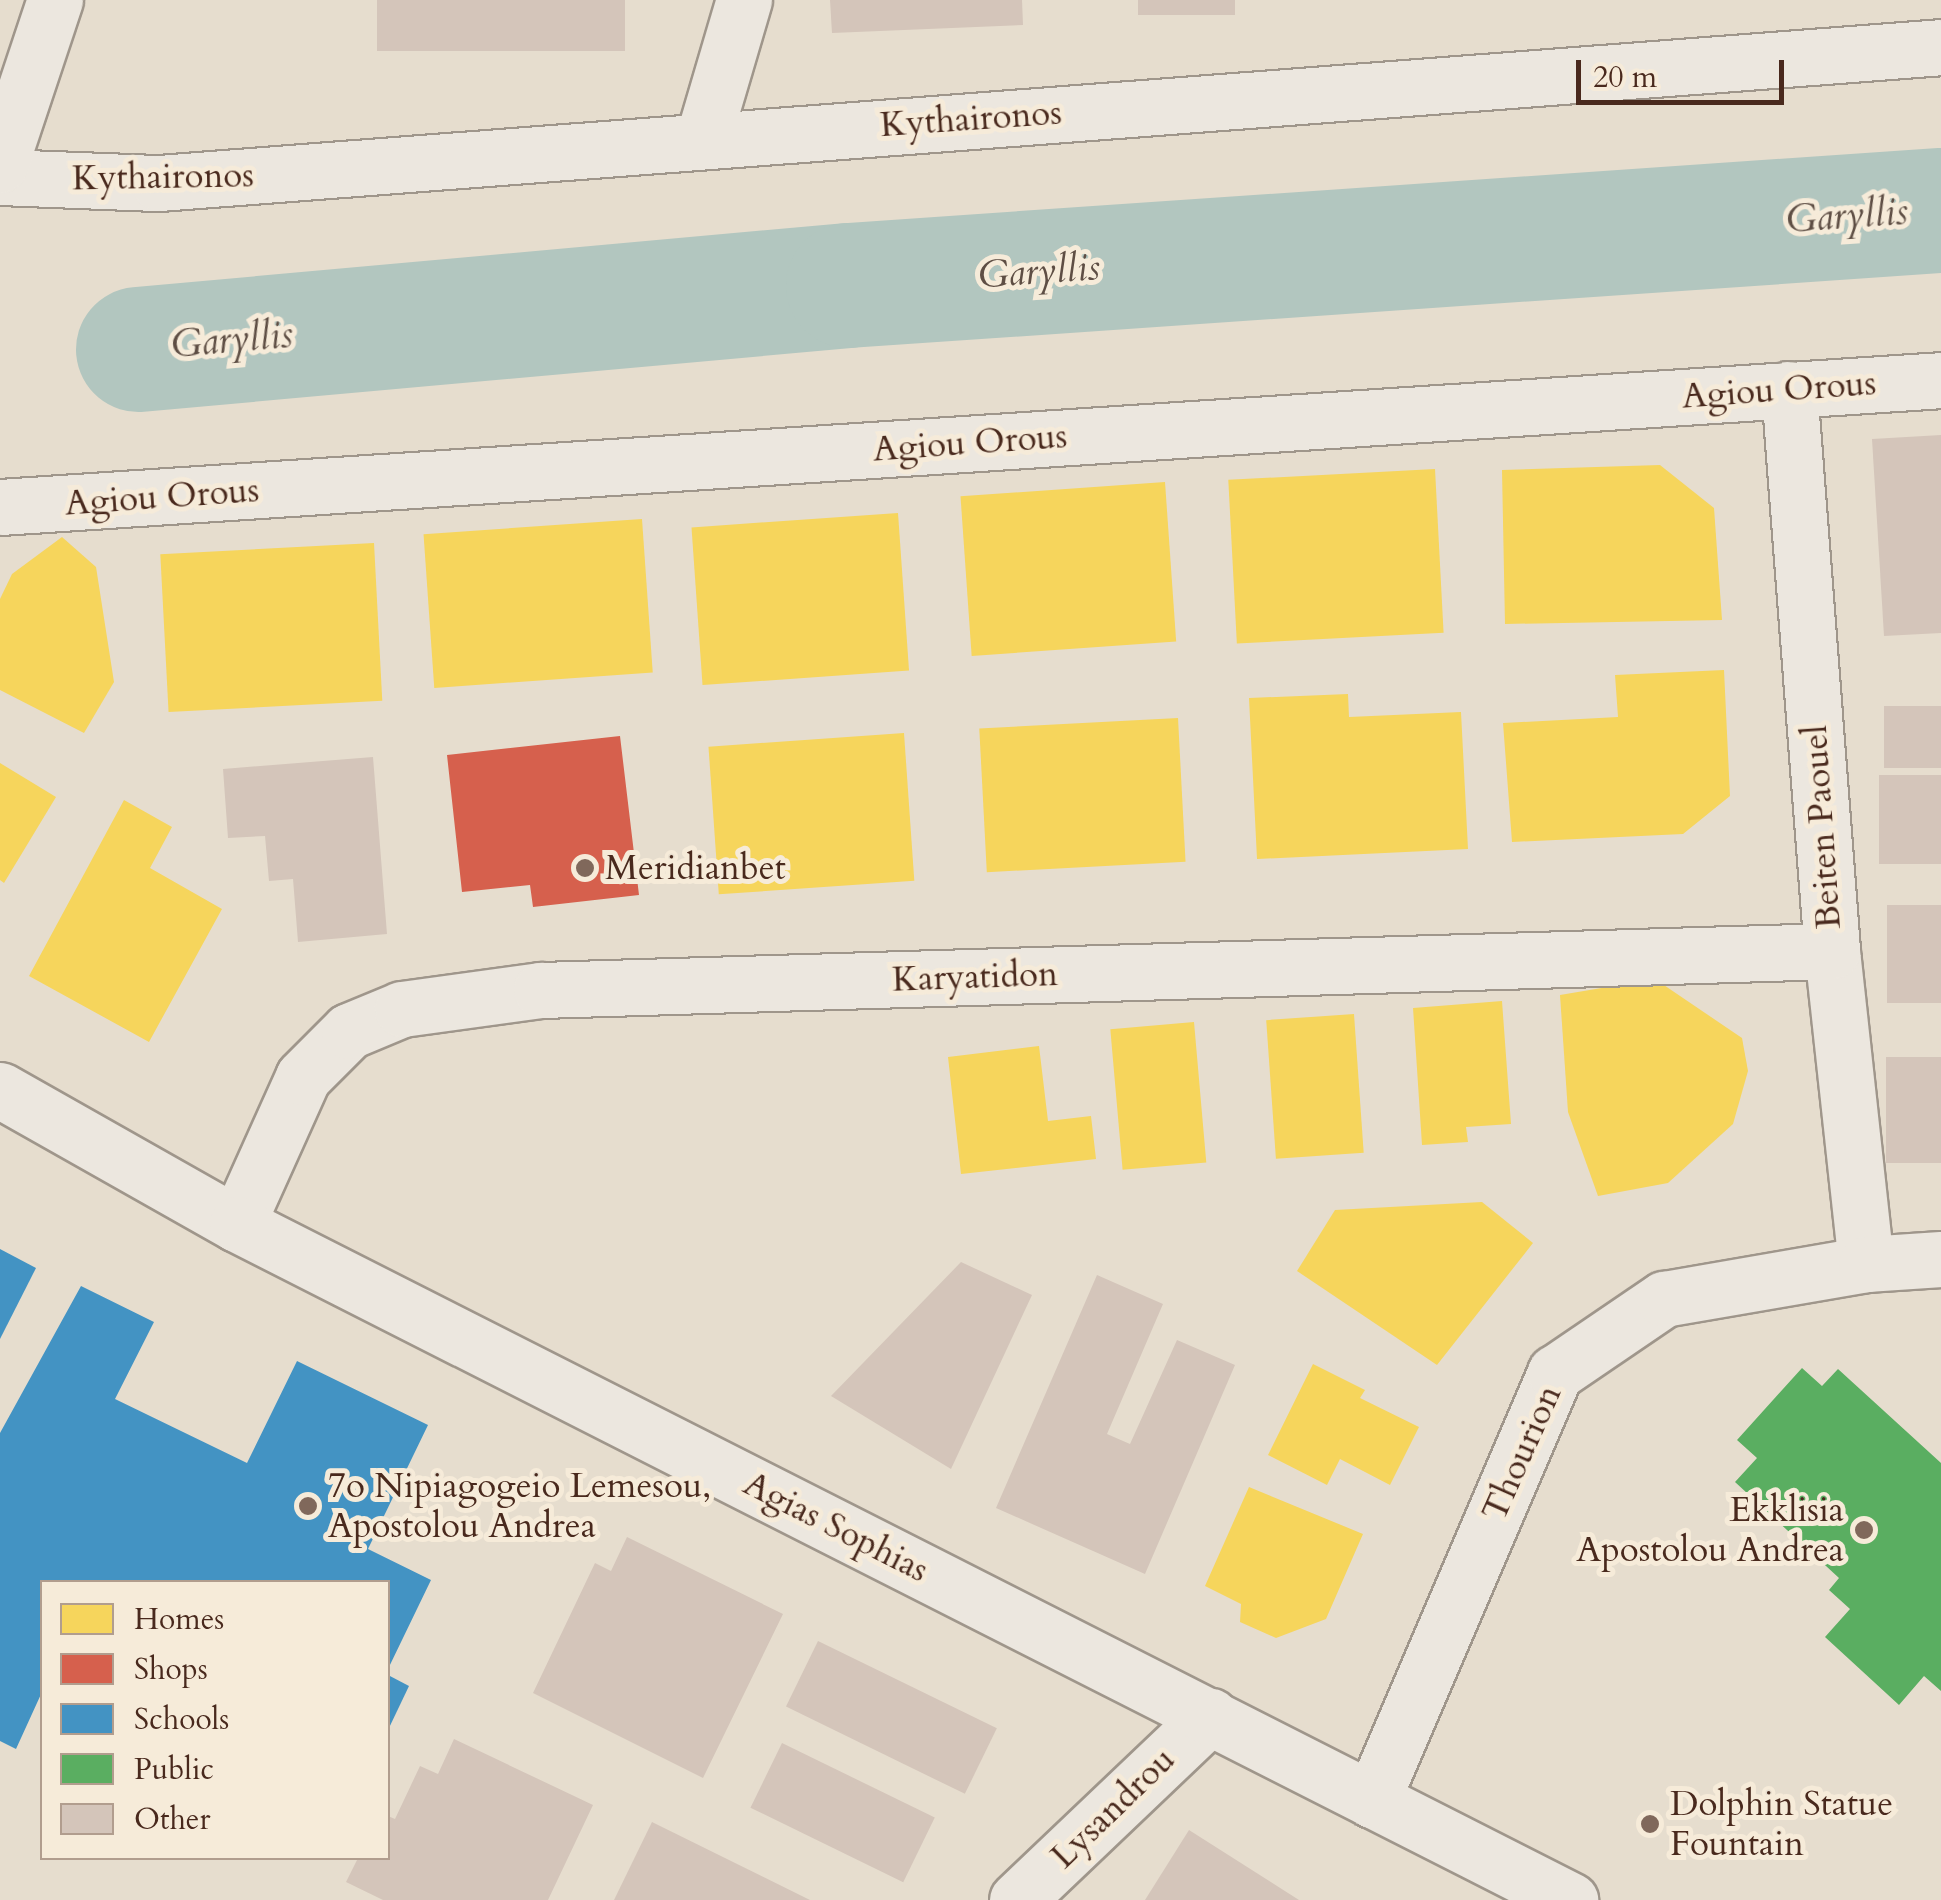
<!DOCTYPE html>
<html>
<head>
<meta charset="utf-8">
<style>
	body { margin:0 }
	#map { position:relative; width:1941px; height:1900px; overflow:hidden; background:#e6ddce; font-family:Cardo,serif }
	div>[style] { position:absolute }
	.homes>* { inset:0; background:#f6d55c; transform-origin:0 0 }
	.shops>* { inset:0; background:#d6604d }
	.schools>* { inset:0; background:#4393c3 }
	.public>* { inset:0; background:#5aae61 }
	.river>* { height:125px; margin:-62.5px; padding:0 62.5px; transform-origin:62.5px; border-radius:62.5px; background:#b2c6bf }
	.building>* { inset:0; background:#d4c5ba; transform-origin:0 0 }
	.roads { filter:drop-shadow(2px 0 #9f968b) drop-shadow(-2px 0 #9f968b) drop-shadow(0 2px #9f968b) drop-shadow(0 -2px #9f968b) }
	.minor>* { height:55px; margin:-27.5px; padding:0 27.5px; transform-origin:27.5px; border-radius:27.5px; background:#ece7df }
	.tertiary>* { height:55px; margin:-27.5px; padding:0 27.5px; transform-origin:27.5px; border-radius:27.5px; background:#ece7df }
	.secondary>* { height:55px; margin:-27.5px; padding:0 27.5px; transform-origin:27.5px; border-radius:27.5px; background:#ece7df }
	.dots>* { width:28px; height:28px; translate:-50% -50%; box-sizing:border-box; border:5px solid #f6ebd9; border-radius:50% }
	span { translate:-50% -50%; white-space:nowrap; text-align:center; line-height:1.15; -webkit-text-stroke:10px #f6ebd9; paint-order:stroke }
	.street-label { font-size:35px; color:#49291d }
	.poi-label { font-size:35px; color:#49291d }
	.left { translate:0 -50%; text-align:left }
	.right { translate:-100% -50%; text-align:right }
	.water-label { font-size:38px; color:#5e4e44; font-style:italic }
	.legend { position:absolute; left:40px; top:1580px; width:350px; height:280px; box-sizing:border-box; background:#f6ebd9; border:2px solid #b19d8e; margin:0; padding:12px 18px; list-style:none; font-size:30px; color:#49291d }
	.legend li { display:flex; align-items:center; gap:20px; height:50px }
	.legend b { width:50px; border:2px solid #b19d8e }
	.scale { position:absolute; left:1576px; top:60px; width:208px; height:45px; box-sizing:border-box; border:5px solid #49291d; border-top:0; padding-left:12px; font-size:30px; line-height:35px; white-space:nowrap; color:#49291d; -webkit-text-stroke:8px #f6ebd9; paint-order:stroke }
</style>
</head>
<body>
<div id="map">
	<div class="homes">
		<i style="clip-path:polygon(1660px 465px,1714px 508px,1722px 620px,1505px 624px,1502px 470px)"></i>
		<i style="left:1435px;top:469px;width:164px;height:207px;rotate:87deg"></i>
		<i style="left:1165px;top:482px;width:160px;height:205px;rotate:86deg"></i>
		<i style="left:898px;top:513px;width:158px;height:207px;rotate:86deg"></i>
		<i style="left:642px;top:519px;width:154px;height:219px;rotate:86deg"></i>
		<i style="clip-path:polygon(62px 537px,96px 567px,114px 682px,84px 733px,0 690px,0 599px,12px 574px)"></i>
		<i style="left:374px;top:543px;width:158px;height:214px;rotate:87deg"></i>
		<i style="clip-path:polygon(1724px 670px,1730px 796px,1683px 834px,1512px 842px,1503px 723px,1618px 717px,1615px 675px)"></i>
		<i style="clip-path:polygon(1348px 694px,1349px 717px,1461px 712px,1468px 849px,1257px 859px,1249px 698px)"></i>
		<i style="left:1178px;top:718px;width:144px;height:199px;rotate:87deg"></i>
		<i style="left:904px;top:733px;width:148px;height:196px;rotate:86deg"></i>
		<i style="clip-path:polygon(0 763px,56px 797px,4px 883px,0 880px)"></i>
		<i style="clip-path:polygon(124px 800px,172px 827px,150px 868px,222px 909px,149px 1042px,29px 976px)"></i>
		<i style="clip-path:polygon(1655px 979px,1742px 1038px,1748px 1071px,1733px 1124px,1668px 1183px,1598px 1196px,1568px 1112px,1560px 995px)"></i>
		<i style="clip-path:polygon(1502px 1001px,1511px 1124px,1466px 1127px,1468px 1142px,1422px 1145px,1413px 1008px)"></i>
		<i style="left:1354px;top:1014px;width:139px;height:88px;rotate:86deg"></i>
		<i style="left:1194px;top:1022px;width:141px;height:84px;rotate:85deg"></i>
		<i style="clip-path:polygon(1039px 1046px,1048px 1121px,1091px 1116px,1096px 1159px,961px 1174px,948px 1057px)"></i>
		<i style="clip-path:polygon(1482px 1202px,1533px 1243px,1437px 1365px,1297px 1271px,1335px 1210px)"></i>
		<i style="clip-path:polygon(1313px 1364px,1365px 1390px,1360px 1398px,1419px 1427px,1390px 1485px,1340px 1459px,1327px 1485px,1268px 1455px)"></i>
		<i style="clip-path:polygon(1249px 1487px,1363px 1534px,1326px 1619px,1276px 1638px,1240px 1622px,1241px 1604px,1205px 1586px)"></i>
	</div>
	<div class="shops">
		<i style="clip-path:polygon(620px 736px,639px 895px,533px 907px,530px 885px,462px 892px,447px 755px)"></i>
	</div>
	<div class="schools">
		<i style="clip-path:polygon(0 1249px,36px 1268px,0 1339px)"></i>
		<i style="clip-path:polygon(81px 1286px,154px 1322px,115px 1399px,247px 1463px,297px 1361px,428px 1425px,368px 1549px,431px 1580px,388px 1669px,388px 1582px,42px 1582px,42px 1692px,16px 1749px,0 1741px,0 1433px)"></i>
		<i style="clip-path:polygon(388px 1675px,409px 1686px,388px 1730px)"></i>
	</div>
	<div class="public">
		<i style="clip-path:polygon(1802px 1368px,1822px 1386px,1838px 1369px,1941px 1463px,1941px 1691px,1924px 1676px,1899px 1705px,1825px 1637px,1850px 1609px,1829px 1590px,1839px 1578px,1735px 1482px,1757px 1458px,1737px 1440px)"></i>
	</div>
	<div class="river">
		<i style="left:138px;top:349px;width:713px;rotate:-5.15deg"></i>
		<i style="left:848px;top:285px;width:1096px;rotate:-3.93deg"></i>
	</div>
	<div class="building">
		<i style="left:377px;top:0;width:248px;height:51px"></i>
		<i style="clip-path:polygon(830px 0,1022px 0,1023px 25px,832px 33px)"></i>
		<i style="left:1138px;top:0;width:97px;height:15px"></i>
		<i style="clip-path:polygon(1941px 435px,1941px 633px,1884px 636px,1872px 439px)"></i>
		<i style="left:1941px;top:706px;width:62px;height:57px;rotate:90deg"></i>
		<i style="clip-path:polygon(373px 757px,387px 934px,298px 942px,293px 879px,269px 881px,265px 836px,228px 838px,223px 769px)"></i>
		<i style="left:1941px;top:775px;width:89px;height:62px;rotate:90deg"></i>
		<i style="left:1941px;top:905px;width:98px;height:54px;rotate:90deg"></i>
		<i style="left:1941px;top:1057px;width:106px;height:55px;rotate:90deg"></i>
		<i style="clip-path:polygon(961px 1262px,1032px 1295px,951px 1469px,831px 1396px)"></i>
		<i style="clip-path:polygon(1097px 1275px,1163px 1304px,1107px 1434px,1130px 1444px,1177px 1340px,1235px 1365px,1145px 1574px,996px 1508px)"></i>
		<i style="clip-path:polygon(627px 1537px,783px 1614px,703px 1778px,533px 1693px,595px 1563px,611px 1571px)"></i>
		<i style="left:818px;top:1641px;width:199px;height:73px;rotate:26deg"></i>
		<i style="clip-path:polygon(454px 1739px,593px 1805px,548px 1900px,383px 1900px,346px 1882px,358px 1858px,388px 1858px,388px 1816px,395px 1819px,420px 1766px,438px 1774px)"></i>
		<i style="left:782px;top:1743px;width:170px;height:72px;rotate:26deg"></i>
		<i style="clip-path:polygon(652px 1822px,810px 1900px,614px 1900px)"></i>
		<i style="clip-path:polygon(1189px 1830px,1299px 1900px,1145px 1900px)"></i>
	</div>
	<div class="roads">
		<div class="minor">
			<i style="left:703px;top:139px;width:145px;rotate:-73.6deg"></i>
			<i style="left:0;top:177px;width:159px;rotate:2.2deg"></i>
			<i style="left:159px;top:183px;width:1787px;rotate:-4.36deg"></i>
			<i style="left:1789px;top:389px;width:564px;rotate:85.62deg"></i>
			<i style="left:1832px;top:951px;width:315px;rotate:83.8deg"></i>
			<i style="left:0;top:507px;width:1945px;rotate:-3.74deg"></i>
			<i style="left:237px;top:1224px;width:161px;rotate:-65.8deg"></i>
			<i style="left:303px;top:1077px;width:65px;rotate:-45deg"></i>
			<i style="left:349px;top:1031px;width:57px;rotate:-22.5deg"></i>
			<i style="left:402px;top:1009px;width:140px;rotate:-7.8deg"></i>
			<i style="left:541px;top:990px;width:1292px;rotate:-1.73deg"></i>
			<i style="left:1372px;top:1800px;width:465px;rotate:-66.8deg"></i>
			<i style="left:1555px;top:1373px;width:132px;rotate:-34.2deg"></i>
			<i style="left:1664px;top:1299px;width:205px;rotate:-9.8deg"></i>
			<i style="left:1866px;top:1264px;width:75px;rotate:-3.8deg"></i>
			<i style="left:1017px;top:1900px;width:267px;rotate:-43.6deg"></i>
		</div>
		<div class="tertiary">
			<i style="left:0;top:1090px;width:272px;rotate:29.5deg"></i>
			<i style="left:237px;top:1224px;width:1495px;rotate:26.89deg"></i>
		</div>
		<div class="secondary">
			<i style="left:0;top:165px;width:174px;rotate:-71.6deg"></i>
		</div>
	</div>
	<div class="dots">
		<i style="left:585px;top:868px;background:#80685b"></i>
		<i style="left:308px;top:1506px;background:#80685b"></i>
		<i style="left:1864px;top:1530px;background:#80685b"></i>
		<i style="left:1650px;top:1824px;background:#80685b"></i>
	</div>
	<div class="street-label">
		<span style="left:971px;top:119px;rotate:-4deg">Kythaironos</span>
		<span style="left:163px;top:177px;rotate:-1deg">Kythaironos</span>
		<span style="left:1779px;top:390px;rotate:-4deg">Agiou Orous</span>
		<span style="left:970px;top:443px;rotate:-4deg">Agiou Orous</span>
		<span style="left:162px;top:497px;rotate:-4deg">Agiou Orous</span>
		<span style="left:1822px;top:827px;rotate:-94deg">Beiten Paouel</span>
		<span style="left:975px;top:977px;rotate:-2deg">Karyatidon</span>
		<span style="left:1522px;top:1453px;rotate:-66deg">Thourion</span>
		<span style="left:836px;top:1527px;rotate:27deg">Agias Sophias</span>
		<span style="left:1113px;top:1808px;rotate:-44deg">Lysandrou</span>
	</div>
	<div class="poi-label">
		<span class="left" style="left:605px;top:868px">Meridianbet</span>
		<span class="left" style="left:328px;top:1506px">7o Nipiagogeio Lemesou,<br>Apostolou Andrea</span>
		<span class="right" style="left:1844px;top:1530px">Ekklisia<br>Apostolou Andrea</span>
		<span class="left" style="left:1670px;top:1824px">Dolphin Statue<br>Fountain</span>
	</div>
	<div class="water-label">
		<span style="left:1847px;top:216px;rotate:-4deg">Garyllis</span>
		<span style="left:1039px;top:272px;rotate:-4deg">Garyllis</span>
		<span style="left:232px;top:340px;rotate:-5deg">Garyllis</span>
	</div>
	<ul class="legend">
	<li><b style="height:28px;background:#f6d55c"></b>Homes</li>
	<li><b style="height:28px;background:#d6604d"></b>Shops</li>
	<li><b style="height:28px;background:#4393c3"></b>Schools</li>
	<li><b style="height:28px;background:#5aae61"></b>Public</li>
	<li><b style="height:28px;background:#d4c5ba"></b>Other</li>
	</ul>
	<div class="scale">20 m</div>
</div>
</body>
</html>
